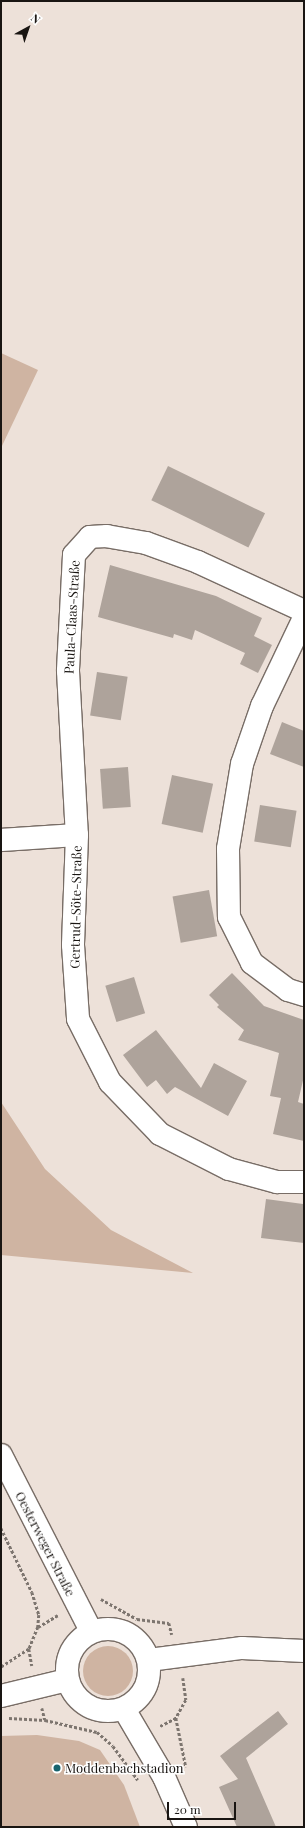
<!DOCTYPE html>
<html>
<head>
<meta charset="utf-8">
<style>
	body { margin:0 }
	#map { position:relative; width:305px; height:1828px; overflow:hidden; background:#ede1d9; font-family:"Playfair Display",serif }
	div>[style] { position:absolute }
	.green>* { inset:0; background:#cfb4a2 }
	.round { border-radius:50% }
	.building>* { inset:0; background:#aea39b; transform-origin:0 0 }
	.path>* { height:2.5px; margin-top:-1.25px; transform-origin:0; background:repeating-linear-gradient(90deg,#7d756f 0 3px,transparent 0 5px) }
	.roads { filter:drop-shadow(1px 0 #786d66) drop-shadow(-1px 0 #786d66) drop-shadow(0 1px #786d66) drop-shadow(0 -1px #786d66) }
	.street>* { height:22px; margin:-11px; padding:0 11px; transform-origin:11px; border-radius:11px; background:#fff }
	.secondary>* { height:22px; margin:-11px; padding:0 11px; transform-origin:11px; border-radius:11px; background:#fff }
	.secondary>.ring { margin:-11px; padding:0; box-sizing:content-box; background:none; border:22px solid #fff; border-radius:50% }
	.dots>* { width:11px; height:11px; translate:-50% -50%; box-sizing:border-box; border:2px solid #fff; border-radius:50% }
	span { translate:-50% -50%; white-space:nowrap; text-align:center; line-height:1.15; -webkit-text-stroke:3px #fff; paint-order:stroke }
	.street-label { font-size:13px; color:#191512 }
	.poi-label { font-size:13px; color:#191512 }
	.left { translate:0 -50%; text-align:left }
	.frame { position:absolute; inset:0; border:2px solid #191512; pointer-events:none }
	.north { position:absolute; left:8px; top:8px; width:40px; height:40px; -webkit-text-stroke:3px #fff; paint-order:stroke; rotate:40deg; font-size:11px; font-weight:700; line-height:16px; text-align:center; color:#191512 }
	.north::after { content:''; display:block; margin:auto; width:14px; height:18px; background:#191512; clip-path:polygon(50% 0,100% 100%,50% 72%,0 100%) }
	.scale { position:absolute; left:167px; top:1802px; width:69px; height:18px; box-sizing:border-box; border:2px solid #191512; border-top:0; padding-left:5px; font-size:12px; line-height:14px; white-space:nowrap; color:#191512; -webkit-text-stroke:3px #fff; paint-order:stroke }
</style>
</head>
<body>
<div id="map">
	<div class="green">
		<i style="clip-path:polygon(1px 353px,38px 370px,1px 448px)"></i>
		<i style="clip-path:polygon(1px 1102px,45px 1169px,111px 1230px,193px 1273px,1px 1255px)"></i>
		<i class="round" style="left:83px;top:1646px;width:50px;height:50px"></i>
		<i style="clip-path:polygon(37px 1735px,79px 1741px,100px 1750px,124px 1785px,140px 1827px,1px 1827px,1px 1736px)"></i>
	</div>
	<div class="building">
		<i style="left:168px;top:466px;width:108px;height:38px;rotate:26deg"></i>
		<i style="clip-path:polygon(110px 565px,216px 596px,262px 618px,254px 636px,272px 645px,258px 673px,240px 664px,245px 653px,195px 630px,192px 640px,174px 634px,173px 638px,98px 617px)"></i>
		<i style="left:97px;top:672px;width:31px;height:44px;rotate:9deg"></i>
		<i style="clip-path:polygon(282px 722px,304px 731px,304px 767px,270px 754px)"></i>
		<i style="left:128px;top:767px;width:40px;height:28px;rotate:86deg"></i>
		<i style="left:172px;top:775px;width:42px;height:50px;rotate:12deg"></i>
		<i style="left:260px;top:805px;width:37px;height:37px;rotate:9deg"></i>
		<i style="left:209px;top:890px;width:47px;height:37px;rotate:80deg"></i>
		<i style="clip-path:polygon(232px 973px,264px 1006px,304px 1020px,304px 1076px,298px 1102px,304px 1104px,304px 1141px,273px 1134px,281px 1098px,270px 1096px,279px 1053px,238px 1040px,244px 1030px,217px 1007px,219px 1005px,209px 995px)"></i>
		<i style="left:134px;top:977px;width:38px;height:30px;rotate:73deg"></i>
		<i style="clip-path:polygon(156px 1030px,201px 1088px,214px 1063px,247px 1081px,228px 1116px,175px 1087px,167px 1094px,156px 1080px,147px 1087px,123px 1055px)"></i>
		<i style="clip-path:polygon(266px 1199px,303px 1204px,304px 1243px,261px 1238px)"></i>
		<i style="clip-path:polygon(278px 1711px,288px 1724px,246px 1758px,276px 1827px,237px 1827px,219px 1787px,238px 1779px,220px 1756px)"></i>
	</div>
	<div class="path">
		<i style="left:1px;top:1528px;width:71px;rotate:64.2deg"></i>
		<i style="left:32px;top:1592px;width:24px;rotate:73deg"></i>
		<i style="left:39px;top:1615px;width:12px;rotate:95deg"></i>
		<i style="left:38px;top:1627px;width:24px;rotate:112deg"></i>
		<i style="left:29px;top:1649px;width:33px;rotate:147deg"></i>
		<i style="left:101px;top:1599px;width:41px;rotate:29.1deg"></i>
		<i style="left:137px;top:1619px;width:32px;rotate:7deg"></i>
		<i style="left:169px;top:1623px;width:12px;rotate:76deg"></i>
		<i style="left:38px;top:1627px;width:23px;rotate:-31deg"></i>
		<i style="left:29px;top:1649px;width:17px;rotate:80deg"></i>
		<i style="left:183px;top:1678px;width:22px;rotate:82deg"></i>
		<i style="left:186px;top:1700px;width:21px;rotate:119deg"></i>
		<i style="left:176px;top:1718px;width:50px;rotate:78.5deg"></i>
		<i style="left:42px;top:1708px;width:12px;rotate:76deg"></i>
		<i style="left:9px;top:1718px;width:36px;rotate:3deg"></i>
		<i style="left:45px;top:1720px;width:53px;rotate:13deg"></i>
		<i style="left:97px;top:1732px;width:21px;rotate:41deg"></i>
		<i style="left:113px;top:1746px;width:42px;rotate:53.7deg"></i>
		<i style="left:160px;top:1726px;width:18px;rotate:-27deg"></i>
	</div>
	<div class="roads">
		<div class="street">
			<i style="left:304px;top:611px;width:117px;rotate:-155.2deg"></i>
			<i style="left:198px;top:562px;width:55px;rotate:-159.9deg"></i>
			<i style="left:146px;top:543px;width:40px;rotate:-170deg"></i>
			<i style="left:107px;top:536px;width:17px;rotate:177deg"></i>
			<i style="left:90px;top:537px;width:24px;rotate:132deg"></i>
			<i style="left:74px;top:555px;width:116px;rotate:93deg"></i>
			<i style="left:68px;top:671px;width:164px;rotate:86.9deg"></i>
			<i style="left:77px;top:835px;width:110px;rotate:92.1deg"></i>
			<i style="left:73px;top:945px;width:74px;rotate:86.1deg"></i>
			<i style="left:78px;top:1019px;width:71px;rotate:63.1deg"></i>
			<i style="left:110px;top:1082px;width:72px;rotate:46.1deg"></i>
			<i style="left:160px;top:1134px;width:77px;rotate:26.9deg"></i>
			<i style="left:229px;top:1169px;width:50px;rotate:15.2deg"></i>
			<i style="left:277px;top:1182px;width:27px"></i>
			<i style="left:304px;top:618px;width:98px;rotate:115.5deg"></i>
			<i style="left:262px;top:706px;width:61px;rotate:109deg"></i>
			<i style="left:242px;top:764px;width:86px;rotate:99.4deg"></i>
			<i style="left:228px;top:849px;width:68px;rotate:89.2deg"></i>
			<i style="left:229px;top:917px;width:51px;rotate:63.4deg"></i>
			<i style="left:252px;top:963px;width:45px;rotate:36.9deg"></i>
			<i style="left:288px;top:990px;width:17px;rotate:17deg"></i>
			<i style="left:1px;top:840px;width:76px;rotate:-3.8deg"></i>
			<i style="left:124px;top:1709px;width:79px;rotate:59.5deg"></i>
			<i style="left:164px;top:1777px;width:55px;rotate:66.3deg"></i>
		</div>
		<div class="secondary">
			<i style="left:1px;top:1455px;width:198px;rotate:62.9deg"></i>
			<i class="ring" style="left:67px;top:1629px;width:60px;height:60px"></i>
			<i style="left:149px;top:1660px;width:94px;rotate:-7.4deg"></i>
			<i style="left:242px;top:1648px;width:62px;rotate:2.8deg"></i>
			<i style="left:1px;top:1696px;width:68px;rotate:-13.6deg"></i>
		</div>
	</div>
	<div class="dots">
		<i style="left:57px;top:1768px;background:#17636e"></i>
	</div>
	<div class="street-label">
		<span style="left:72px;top:617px;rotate:-87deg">Paula-Claas-Straße</span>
		<span style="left:76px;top:907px;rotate:-89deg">Gertrud-Söte-Straße</span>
		<span style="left:45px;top:1544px;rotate:63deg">Oesterweger Straße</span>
	</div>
	<div class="poi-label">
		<span class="left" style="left:65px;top:1768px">Moddenbachstadion</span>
	</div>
	<div class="frame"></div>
	<div class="north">N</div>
	<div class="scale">20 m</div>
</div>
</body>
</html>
